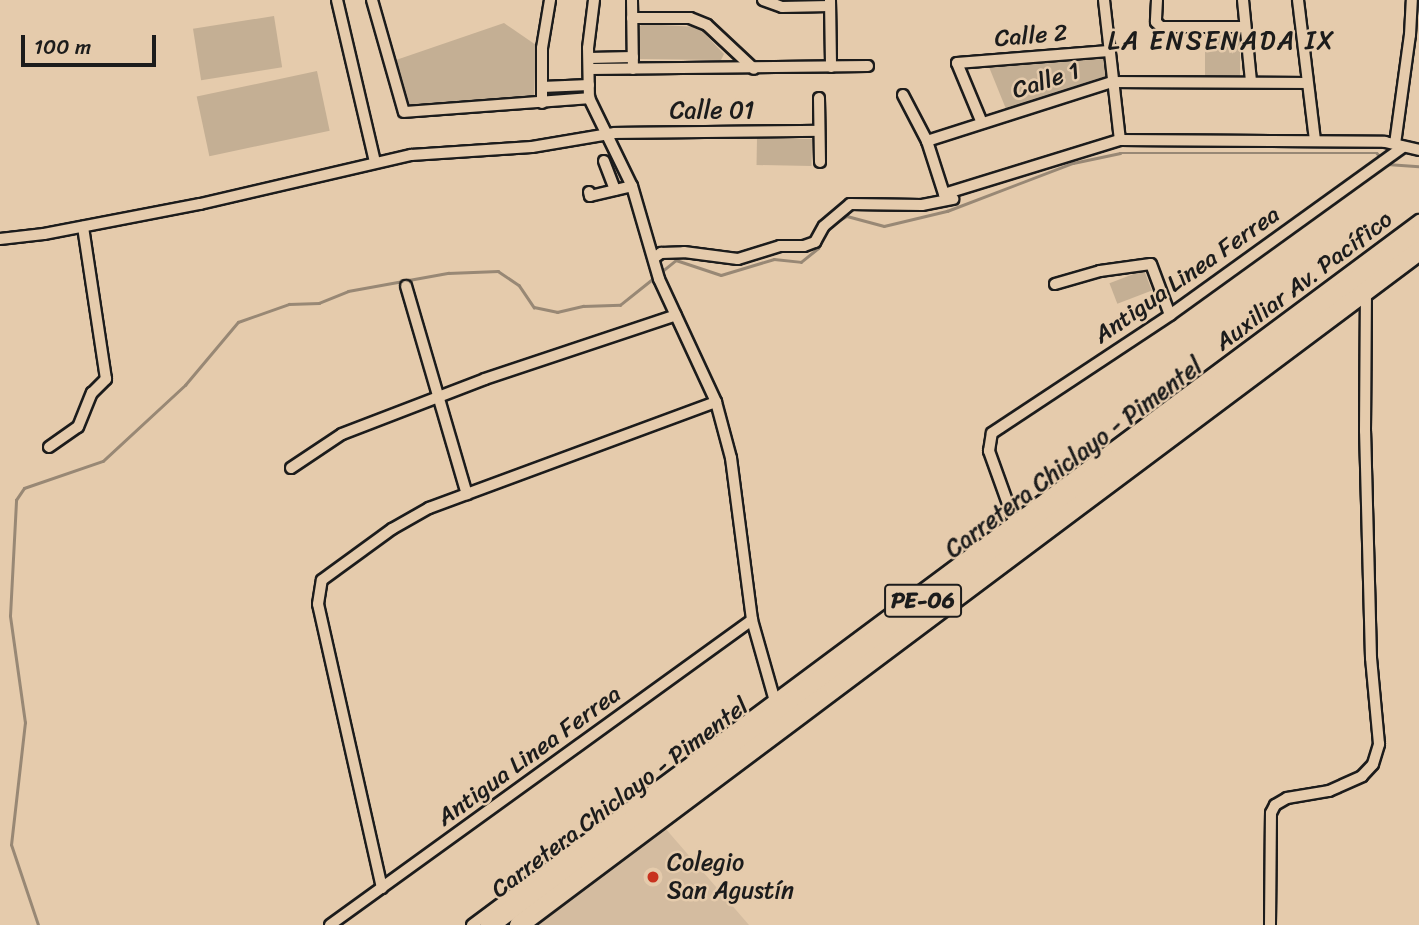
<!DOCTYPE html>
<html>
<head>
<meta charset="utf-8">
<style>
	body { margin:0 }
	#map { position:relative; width:1419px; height:925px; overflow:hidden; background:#e5cbac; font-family:Sriracha,sans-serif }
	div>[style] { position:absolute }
	.built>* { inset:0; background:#d4bca0 }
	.green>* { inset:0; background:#c4af94; transform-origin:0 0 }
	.stream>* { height:2.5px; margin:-1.25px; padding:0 1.25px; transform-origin:1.25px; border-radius:1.25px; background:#988875 }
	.roads { filter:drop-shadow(2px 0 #1c1c1c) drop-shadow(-2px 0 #1c1c1c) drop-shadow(0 2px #1c1c1c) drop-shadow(0 -2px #1c1c1c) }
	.minor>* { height:10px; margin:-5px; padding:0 5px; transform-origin:5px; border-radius:5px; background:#e5cbac }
	.primary>* { height:18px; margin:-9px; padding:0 9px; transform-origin:9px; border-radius:9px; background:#e5cbac }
	.dots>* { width:19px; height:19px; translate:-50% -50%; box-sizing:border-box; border:4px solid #e5cbac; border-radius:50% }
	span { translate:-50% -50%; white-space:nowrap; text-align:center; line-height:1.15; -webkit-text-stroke:5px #e5cbac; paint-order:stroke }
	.shield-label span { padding:2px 5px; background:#e5cbac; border:2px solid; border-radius:5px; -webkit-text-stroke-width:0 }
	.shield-label { font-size:23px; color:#1c1c1c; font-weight:700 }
	.street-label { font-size:24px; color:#1c1c1c }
	.poi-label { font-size:24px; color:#1c1c1c }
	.left { translate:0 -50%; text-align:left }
	.neighbourhood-label { font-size:26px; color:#1c1c1c; letter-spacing:2px }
	.scale { position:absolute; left:21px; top:35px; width:135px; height:32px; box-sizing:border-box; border:4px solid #1c1c1c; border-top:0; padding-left:9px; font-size:21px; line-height:24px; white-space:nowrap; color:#1c1c1c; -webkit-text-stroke:5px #e5cbac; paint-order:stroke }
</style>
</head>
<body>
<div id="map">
	<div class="built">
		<i style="clip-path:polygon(665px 828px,749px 925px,534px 925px)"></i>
	</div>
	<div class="green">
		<i style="left:274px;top:16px;width:52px;height:82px;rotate:81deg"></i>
		<i style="clip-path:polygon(504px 23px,536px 45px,534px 98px,409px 108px,396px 60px)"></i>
		<i style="clip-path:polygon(643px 24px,698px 27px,724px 54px,721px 60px,640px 59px,640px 26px)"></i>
		<i style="left:1205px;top:33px;width:35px;height:44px"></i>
		<i style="clip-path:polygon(1104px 58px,1106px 76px,1006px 109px,989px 67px)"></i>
		<i style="left:317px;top:71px;width:61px;height:123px;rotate:78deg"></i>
		<i style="left:757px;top:138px;width:55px;height:27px;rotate:1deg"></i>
		<i style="left:1144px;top:270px;width:22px;height:37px;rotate:69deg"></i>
	</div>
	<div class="stream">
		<i style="left:1387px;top:164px;width:32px;rotate:4deg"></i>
		<i style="left:836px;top:222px;width:13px;rotate:-29deg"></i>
		<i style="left:847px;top:216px;width:38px;rotate:15deg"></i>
		<i style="left:884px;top:226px;width:65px;rotate:-13.4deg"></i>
		<i style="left:947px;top:211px;width:135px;rotate:-20.9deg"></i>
		<i style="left:1073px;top:163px;width:48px;rotate:-12deg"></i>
		<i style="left:1120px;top:153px;width:257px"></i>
		<i style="left:1377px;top:153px;width:9px;rotate:49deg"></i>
		<i style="left:660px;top:273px;width:21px;rotate:-39deg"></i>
		<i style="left:676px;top:260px;width:47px;rotate:18.4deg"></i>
		<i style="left:721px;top:275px;width:55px;rotate:-16.8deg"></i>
		<i style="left:774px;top:259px;width:27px;rotate:6deg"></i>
		<i style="left:801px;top:262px;width:22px;rotate:-39deg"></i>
		<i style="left:818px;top:248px;width:6px;rotate:-72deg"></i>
		<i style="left:38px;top:925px;width:84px;rotate:-108.6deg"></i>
		<i style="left:11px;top:845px;width:123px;rotate:-83.5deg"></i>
		<i style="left:25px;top:723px;width:108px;rotate:-98deg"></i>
		<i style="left:10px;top:616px;width:116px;rotate:-87deg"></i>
		<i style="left:16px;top:500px;width:14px;rotate:-56deg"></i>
		<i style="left:24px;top:488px;width:83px;rotate:-18.9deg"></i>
		<i style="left:103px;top:461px;width:112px;rotate:-42.8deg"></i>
		<i style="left:185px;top:385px;width:82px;rotate:-49.9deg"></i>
		<i style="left:238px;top:322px;width:54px;rotate:-19.4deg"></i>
		<i style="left:289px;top:304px;width:30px;rotate:-2deg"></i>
		<i style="left:319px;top:303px;width:31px;rotate:-22deg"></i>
		<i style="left:348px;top:291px;width:102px;rotate:-10.2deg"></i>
		<i style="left:448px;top:273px;width:50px;rotate:-2.3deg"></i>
		<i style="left:498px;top:271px;width:25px;rotate:34deg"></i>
		<i style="left:519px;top:285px;width:27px;rotate:56deg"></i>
		<i style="left:534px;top:307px;width:24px;rotate:12deg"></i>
		<i style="left:557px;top:312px;width:27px;rotate:-13deg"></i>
		<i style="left:583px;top:306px;width:37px;rotate:-2deg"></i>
		<i style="left:620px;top:305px;width:45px;rotate:-38.7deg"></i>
	</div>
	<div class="roads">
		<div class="minor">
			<i style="left:337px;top:0;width:166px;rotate:76.8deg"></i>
			<i style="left:372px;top:0;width:116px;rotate:74.1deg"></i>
			<i style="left:404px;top:112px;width:186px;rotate:-4.3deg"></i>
			<i style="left:594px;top:0;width:48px;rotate:97.1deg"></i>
			<i style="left:588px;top:48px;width:50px;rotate:88.9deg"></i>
			<i style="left:589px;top:98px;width:98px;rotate:64deg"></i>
			<i style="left:632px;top:186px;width:97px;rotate:73.8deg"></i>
			<i style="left:659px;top:279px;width:136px;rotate:65.1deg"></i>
			<i style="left:716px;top:402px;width:58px;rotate:75deg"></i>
			<i style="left:731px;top:458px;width:163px;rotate:82.6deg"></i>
			<i style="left:752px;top:620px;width:88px;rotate:74.2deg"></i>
			<i style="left:632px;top:0;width:69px;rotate:89.2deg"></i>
			<i style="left:763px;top:0;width:20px;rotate:20deg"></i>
			<i style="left:782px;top:7px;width:48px;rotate:-1.2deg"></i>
			<i style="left:830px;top:0;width:67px;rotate:89.1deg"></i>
			<i style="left:1104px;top:0;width:141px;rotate:83.5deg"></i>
			<i style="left:1157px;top:0;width:22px;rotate:93deg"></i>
			<i style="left:1156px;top:22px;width:7px;rotate:45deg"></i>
			<i style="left:1161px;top:27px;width:84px"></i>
			<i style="left:1243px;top:0;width:82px;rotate:84.4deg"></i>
			<i style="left:1298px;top:0;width:141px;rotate:83.1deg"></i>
			<i style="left:632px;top:18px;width:58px"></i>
			<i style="left:690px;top:18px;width:18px;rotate:22deg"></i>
			<i style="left:707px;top:25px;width:64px;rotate:43.1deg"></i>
			<i style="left:589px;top:58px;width:44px;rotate:-1.3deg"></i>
			<i style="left:589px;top:69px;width:279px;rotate:-0.6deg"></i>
			<i style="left:542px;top:87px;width:47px;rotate:-2.4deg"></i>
			<i style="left:903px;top:95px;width:52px;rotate:62.4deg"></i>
			<i style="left:927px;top:141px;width:56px;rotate:72.2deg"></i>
			<i style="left:944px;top:194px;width:184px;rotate:-17.1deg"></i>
			<i style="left:1120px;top:140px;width:265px;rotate:0.4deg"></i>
			<i style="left:1385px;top:142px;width:35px;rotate:13deg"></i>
			<i style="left:819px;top:98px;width:64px;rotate:89.1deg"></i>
			<i style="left:542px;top:103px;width:55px;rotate:-90deg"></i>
			<i style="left:542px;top:48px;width:49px;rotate:-80.5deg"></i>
			<i style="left:982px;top:123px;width:65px;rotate:-112.6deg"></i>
			<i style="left:957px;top:63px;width:152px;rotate:-4.5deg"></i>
			<i style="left:927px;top:141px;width:194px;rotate:-17.7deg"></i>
			<i style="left:1112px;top:82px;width:195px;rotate:0.3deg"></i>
			<i style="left:1395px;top:144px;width:110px;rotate:-82.2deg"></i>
			<i style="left:1410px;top:35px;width:35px;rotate:-87deg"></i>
			<i style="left:604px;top:161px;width:31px;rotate:69deg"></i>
			<i style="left:589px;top:192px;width:4px;rotate:76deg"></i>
			<i style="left:590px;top:196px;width:43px;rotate:-13.4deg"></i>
			<i style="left:0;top:239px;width:44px;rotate:-6.5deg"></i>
			<i style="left:44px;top:234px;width:159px;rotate:-10.9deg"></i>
			<i style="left:200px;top:204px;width:217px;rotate:-13.1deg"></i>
			<i style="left:411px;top:155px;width:121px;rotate:-3.8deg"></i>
			<i style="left:532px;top:147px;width:84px;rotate:-9.6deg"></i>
			<i style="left:615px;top:133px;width:204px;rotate:-0.6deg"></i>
			<i style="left:654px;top:258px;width:9px;rotate:-36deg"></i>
			<i style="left:661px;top:253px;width:23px;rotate:-2deg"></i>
			<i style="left:684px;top:252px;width:54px;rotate:7.4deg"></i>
			<i style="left:738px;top:259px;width:44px;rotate:-17.2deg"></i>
			<i style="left:780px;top:246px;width:24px"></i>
			<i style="left:804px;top:246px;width:12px;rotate:-20deg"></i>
			<i style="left:815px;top:242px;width:18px;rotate:-61deg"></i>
			<i style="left:824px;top:226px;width:34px;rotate:-40deg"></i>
			<i style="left:850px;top:204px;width:72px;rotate:0.8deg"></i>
			<i style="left:922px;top:205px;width:32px;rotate:-11deg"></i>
			<i style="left:1055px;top:284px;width:47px;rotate:-16.1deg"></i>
			<i style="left:1100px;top:271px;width:51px;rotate:-7.8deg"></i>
			<i style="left:1151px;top:264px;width:54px;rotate:69.6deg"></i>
			<i style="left:406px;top:286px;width:217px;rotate:73.7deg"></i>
			<i style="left:49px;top:447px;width:35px;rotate:-35deg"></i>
			<i style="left:78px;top:427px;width:37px;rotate:-68deg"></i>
			<i style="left:92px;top:393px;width:20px;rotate:-45deg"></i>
			<i style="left:106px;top:379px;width:154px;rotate:-98.6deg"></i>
			<i style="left:291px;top:468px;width:61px;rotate:-33.7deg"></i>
			<i style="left:342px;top:434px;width:153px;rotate:-21deg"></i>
			<i style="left:485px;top:379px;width:201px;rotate:-18.5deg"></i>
			<i style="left:1016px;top:526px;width:80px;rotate:-109.8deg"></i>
			<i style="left:989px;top:451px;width:18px;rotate:-81deg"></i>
			<i style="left:992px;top:433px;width:214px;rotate:-33.5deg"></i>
			<i style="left:1170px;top:315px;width:287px;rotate:-35.8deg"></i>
			<i style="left:382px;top:888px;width:291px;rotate:-102.7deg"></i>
			<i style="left:318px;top:604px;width:24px;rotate:-81deg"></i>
			<i style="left:322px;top:580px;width:87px;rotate:-36.1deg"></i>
			<i style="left:392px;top:529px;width:43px;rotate:-29.6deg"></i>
			<i style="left:429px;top:508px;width:306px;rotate:-20.3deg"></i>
			<i style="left:330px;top:925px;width:521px;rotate:-35.86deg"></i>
			<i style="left:472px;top:925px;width:1181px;rotate:-36.67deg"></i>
			<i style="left:1270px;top:925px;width:112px;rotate:-89.5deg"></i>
			<i style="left:1271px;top:813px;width:9px;rotate:-63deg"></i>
			<i style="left:1275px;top:805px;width:14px;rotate:-30deg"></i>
			<i style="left:1287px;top:798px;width:43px;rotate:-9.5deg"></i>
			<i style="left:1329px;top:791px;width:36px;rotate:-24deg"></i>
			<i style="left:1362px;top:776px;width:16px;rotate:-47deg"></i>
			<i style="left:1373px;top:764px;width:21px;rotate:-73deg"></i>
			<i style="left:1379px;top:744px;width:86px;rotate:-95.3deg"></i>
			<i style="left:1371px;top:658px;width:227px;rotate:-91.5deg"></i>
			<i style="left:1365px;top:431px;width:140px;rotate:-89.6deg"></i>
		</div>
		<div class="primary">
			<i style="left:490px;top:925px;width:1158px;rotate:-36.68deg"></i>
			<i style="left:519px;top:925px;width:1124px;rotate:-36.83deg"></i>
		</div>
	</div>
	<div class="dots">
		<i style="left:653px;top:877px;background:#c8321e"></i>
	</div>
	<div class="shield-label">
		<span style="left:923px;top:601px">PE-06</span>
	</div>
	<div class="street-label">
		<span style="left:1031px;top:36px;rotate:-5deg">Calle 2</span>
		<span style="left:1046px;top:81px;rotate:-18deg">Calle 1</span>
		<span style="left:712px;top:111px">Calle 01</span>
		<span style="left:1187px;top:275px;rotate:-35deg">Antigua Linea Ferrea</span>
		<span style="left:1304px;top:281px;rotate:-37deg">Auxiliar Av. Pacífico</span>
		<span style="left:1074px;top:458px;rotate:-37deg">Carretera Chiclayo - Pimentel</span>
		<span style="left:529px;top:756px;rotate:-36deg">Antigua Linea Ferrea</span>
		<span style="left:620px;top:798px;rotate:-37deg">Carretera Chiclayo - Pimentel</span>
	</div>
	<div class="poi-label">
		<span class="left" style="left:667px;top:877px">Colegio<br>San Agustín</span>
	</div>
	<div class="neighbourhood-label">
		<span style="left:1222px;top:41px">LA ENSENADA IX</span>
	</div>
	<div class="scale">100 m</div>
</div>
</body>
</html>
